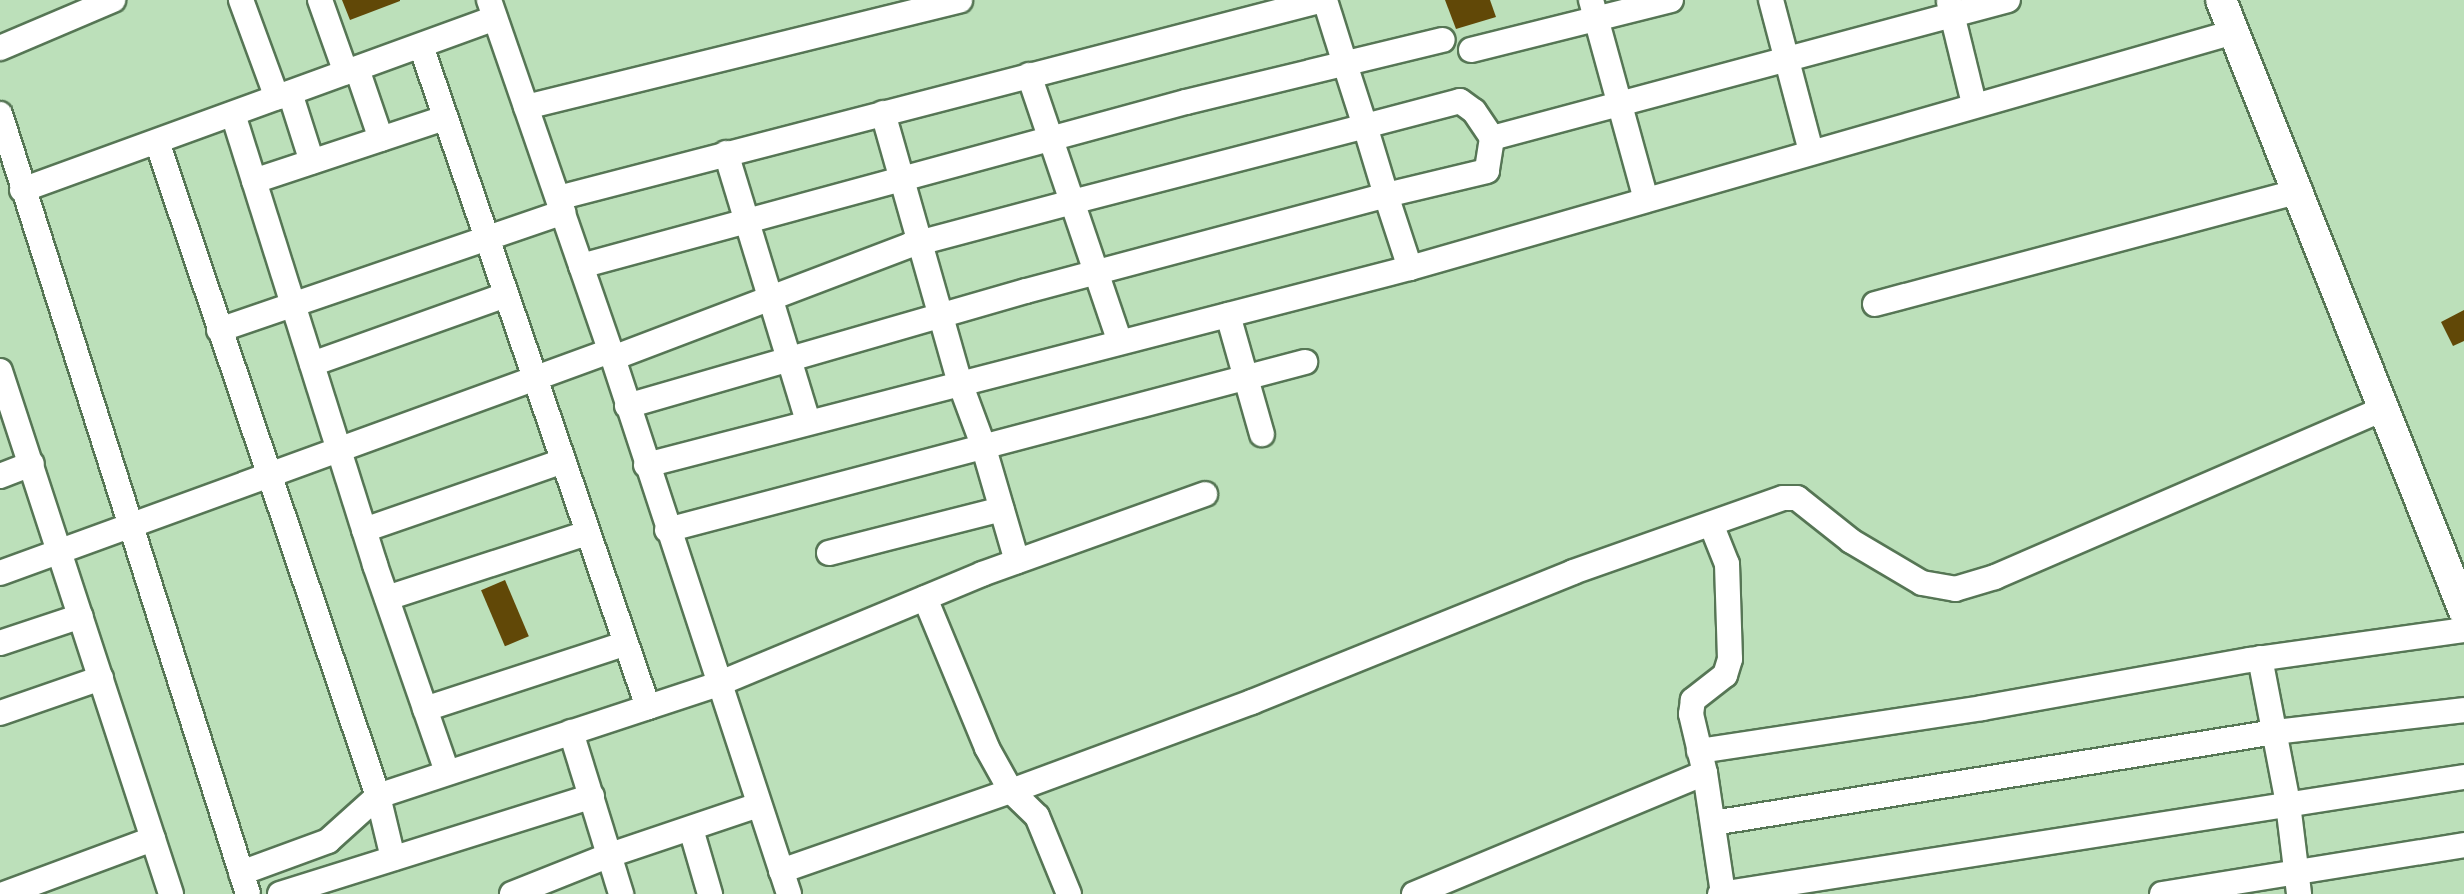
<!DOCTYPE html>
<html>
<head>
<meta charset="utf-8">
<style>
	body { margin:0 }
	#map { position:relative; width:2464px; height:894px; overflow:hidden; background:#bce0ba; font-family:"Sofia Sans Condensed",sans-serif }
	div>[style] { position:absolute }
	.building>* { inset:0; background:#614807; transform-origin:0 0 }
	.roads { filter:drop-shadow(2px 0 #567655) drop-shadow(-2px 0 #567655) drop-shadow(0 2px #567655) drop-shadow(0 -2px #567655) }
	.minor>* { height:24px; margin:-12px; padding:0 12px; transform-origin:12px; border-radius:12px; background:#fff }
	.major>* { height:30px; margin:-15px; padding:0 15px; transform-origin:15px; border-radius:15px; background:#fff }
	span { translate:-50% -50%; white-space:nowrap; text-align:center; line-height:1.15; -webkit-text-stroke:8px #e9fbe8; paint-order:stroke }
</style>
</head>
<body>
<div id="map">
	<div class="building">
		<i style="clip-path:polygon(342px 0,400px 0,400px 1px,350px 20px)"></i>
		<i style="clip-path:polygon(1445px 0,1490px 0,1496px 17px,1456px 29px)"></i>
		<i style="clip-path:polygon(2464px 310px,2464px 341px,2453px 346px,2441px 322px)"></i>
		<i style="left:505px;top:580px;width:61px;height:26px;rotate:67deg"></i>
	</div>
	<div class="roads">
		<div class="minor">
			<i style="left:241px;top:0;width:104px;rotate:69.8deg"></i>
			<i style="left:320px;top:0;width:77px;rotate:70.4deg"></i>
			<i style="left:489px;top:0;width:379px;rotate:70.9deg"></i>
			<i style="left:613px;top:358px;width:564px;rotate:71.82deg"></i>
			<i style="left:1591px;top:0;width:206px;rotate:74.6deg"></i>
			<i style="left:1771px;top:0;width:156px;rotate:75.2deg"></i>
			<i style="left:1949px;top:2px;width:105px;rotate:76.2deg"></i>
			<i style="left:421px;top:46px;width:699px;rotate:71.05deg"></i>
			<i style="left:0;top:48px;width:123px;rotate:-23deg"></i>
			<i style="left:1471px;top:50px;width:206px;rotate:-14deg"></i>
			<i style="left:357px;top:69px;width:74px;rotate:71.1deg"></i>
			<i style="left:1029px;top:75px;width:282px;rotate:71.2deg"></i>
			<i style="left:290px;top:93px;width:72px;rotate:72.3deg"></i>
			<i style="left:526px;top:107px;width:447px;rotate:-13.8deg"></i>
			<i style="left:883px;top:113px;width:281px;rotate:74.1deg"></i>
			<i style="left:960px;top:383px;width:66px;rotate:69.6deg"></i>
			<i style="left:983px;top:445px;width:121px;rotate:73.7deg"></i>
			<i style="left:0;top:114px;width:818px;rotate:72.36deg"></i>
			<i style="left:233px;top:114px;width:473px;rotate:72.5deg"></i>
			<i style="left:375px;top:565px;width:219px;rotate:70.8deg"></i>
			<i style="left:1492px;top:138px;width:534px;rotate:-14.97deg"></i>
			<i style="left:157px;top:142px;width:690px;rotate:71.33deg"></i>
			<i style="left:378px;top:796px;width:64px;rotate:76.4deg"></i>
			<i style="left:726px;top:153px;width:281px;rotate:73deg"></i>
			<i style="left:254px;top:181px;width:201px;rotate:-18.3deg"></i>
			<i style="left:22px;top:190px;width:503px;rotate:-19.98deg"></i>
			<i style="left:558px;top:198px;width:790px;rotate:-14.51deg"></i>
			<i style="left:581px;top:266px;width:627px;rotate:-15.17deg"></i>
			<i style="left:1186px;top:102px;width:264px;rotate:-13.6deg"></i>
			<i style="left:1410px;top:268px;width:857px;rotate:-15.98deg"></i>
			<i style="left:1875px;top:304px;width:440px;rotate:-14.9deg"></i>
			<i style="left:1228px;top:315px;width:124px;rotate:74.1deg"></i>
			<i style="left:219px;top:330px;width:364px;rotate:-18.9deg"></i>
			<i style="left:613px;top:358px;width:318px;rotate:-20.8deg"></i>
			<i style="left:910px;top:245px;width:12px;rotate:-14deg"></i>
			<i style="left:922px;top:242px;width:155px;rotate:-14.9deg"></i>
			<i style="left:1072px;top:202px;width:303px;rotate:-14.5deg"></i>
			<i style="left:1365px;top:126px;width:98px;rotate:-14.7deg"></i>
			<i style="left:1460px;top:101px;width:17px;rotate:36deg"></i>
			<i style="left:1474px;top:111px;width:32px;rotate:56deg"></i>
			<i style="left:1492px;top:138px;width:33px;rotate:99deg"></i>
			<i style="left:1487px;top:171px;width:104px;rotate:166.6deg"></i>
			<i style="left:1386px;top:195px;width:72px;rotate:-106.9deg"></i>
			<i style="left:1365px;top:126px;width:65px;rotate:-107.9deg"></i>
			<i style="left:1345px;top:64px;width:67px;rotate:-107.4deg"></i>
			<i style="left:312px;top:364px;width:206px;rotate:-19.6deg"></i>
			<i style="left:0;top:371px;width:550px;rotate:71.89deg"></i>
			<i style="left:627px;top:406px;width:415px;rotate:-16.1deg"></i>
			<i style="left:1026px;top:291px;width:373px;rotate:-14.9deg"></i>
			<i style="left:1386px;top:195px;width:77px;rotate:71.8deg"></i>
			<i style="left:1410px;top:268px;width:789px;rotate:165.54deg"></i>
			<i style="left:0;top:476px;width:34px;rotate:-21deg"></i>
			<i style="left:1711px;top:524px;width:43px;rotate:68.2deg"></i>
			<i style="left:1727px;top:564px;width:95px;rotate:88.2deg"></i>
			<i style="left:1730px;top:659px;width:17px;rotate:107deg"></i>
			<i style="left:1725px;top:675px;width:41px;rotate:142deg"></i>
			<i style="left:1693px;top:700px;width:14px;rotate:98deg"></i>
			<i style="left:1691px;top:714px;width:61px;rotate:76.7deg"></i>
			<i style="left:1705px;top:773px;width:122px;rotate:81.5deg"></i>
			<i style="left:364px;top:530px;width:211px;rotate:-19.1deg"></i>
			<i style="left:667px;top:530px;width:660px;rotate:-14.75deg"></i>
			<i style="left:829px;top:553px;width:178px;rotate:-14.3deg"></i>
			<i style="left:0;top:573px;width:649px;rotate:-20deg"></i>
			<i style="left:387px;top:598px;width:210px;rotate:-18deg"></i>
			<i style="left:925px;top:598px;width:162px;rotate:67.5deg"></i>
			<i style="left:987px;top:748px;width:49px;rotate:60.8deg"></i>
			<i style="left:1011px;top:791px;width:36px;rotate:44deg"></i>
			<i style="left:1037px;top:816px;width:84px;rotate:67.7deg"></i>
			<i style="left:0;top:643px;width:85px;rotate:-18.4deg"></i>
			<i style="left:2260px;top:658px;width:149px;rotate:79.1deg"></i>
			<i style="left:2288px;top:804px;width:91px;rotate:83deg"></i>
			<i style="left:425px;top:709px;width:209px;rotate:-18.1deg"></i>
			<i style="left:0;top:713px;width:107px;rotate:-19.1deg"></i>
			<i style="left:571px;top:732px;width:170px;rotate:72.8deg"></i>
			<i style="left:1699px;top:751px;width:286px;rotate:-8.6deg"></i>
			<i style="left:1982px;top:708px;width:272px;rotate:-10.2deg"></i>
			<i style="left:2250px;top:660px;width:216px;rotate:-8deg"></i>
			<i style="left:1713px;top:823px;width:569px;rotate:-9.2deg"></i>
			<i style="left:2275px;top:732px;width:190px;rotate:-6.6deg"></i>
			<i style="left:691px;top:829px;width:68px;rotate:73.7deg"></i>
			<i style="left:781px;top:871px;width:244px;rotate:-19.2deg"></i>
			<i style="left:1011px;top:791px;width:257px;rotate:-20.3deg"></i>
			<i style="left:1252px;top:702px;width:346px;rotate:-22deg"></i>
			<i style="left:1573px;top:572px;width:223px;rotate:-19.4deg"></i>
			<i style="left:1783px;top:498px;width:14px"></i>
			<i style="left:1797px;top:498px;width:69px;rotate:38.5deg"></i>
			<i style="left:1851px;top:541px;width:82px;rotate:30.6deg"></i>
			<i style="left:1922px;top:583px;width:34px;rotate:10deg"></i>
			<i style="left:1955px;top:589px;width:42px;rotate:-16.7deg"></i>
			<i style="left:1995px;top:577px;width:424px;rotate:-23.4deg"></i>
			<i style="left:241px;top:873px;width:93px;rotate:-20.2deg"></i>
			<i style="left:328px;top:841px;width:67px;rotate:-42deg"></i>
			<i style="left:378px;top:796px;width:358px;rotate:-18.2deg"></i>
			<i style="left:718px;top:684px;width:286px;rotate:-22.6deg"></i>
			<i style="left:982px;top:574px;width:237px;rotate:-19.7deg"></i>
			<i style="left:4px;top:894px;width:159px;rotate:-20.3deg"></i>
			<i style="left:280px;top:894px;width:327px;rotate:-17.4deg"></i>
			<i style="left:512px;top:894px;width:105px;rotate:-21.7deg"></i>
			<i style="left:610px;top:855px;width:157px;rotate:-18.6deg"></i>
			<i style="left:1414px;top:894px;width:315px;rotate:-22.6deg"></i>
			<i style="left:1720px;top:894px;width:753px;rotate:-8.94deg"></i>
			<i style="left:2162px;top:894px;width:306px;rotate:-9.2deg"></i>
		</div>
		<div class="major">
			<i style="left:2221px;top:0;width:658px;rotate:68.31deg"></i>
		</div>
	</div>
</div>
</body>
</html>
